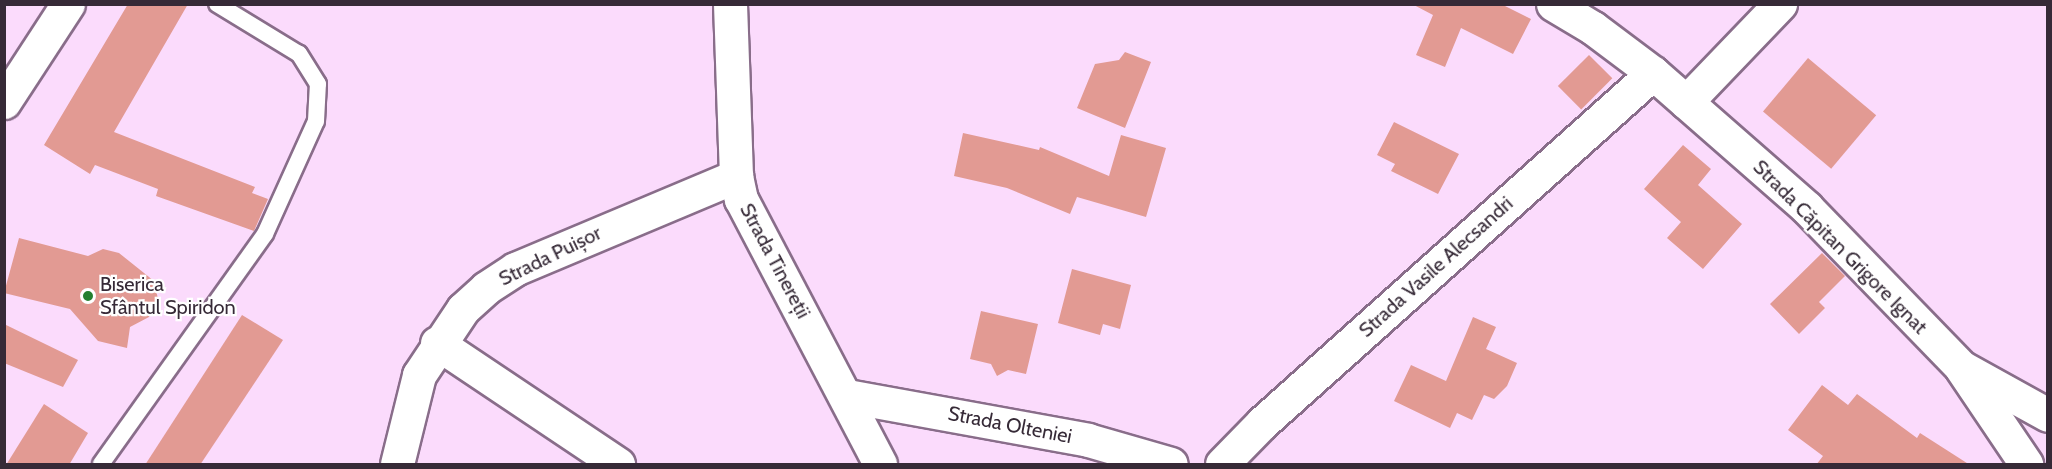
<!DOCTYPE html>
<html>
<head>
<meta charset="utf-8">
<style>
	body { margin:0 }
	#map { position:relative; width:2052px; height:469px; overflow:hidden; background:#fbdbfc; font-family:Cabin,sans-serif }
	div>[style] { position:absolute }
	.building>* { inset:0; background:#e29a93; transform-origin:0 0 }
	.roads { filter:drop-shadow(2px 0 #896d8a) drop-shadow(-2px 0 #896d8a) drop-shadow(0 2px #896d8a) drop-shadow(0 -2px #896d8a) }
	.lane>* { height:16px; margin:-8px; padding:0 8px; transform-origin:8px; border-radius:8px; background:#fff }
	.street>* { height:33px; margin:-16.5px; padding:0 16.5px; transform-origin:16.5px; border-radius:16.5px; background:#fff }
	.secondary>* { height:33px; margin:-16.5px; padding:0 16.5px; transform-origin:16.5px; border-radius:16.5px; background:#fff }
	.dots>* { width:16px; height:16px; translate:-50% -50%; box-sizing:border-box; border:3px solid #fff; border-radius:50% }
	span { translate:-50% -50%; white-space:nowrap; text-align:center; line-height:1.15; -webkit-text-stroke:4.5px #fff; paint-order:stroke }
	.street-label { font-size:20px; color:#362a37 }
	.poi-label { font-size:20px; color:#362a37 }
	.left { translate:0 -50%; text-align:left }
	.frame { position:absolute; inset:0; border:6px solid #362a37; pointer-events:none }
</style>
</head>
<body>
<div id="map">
	<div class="building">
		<i style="clip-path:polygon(128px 4px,188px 4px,114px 132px,255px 187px,252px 193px,268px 199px,254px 231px,156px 196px,158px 189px,95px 165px,90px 174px,44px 145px)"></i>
		<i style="clip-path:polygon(1412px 4px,1501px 4px,1531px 19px,1513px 54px,1461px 28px,1445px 67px,1416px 55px,1433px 15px)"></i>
		<i style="clip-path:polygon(1125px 52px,1151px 62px,1125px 128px,1077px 108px,1095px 64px,1119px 60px)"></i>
		<i style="left:1589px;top:55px;width:33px;height:44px;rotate:45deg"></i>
		<i style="left:1808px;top:58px;width:89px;height:70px;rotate:40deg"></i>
		<i style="clip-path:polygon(1394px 122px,1459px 154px,1438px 194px,1391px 171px,1395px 164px,1377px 155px)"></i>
		<i style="clip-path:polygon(963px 133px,1039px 150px,1040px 147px,1109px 176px,1121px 135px,1166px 148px,1146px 217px,1077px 197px,1070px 214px,1007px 188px,954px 176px)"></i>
		<i style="clip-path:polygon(1683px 145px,1711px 169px,1698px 185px,1742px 224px,1703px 269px,1667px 238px,1681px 222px,1644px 189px)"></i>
		<i style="clip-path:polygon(19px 238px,88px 256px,103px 249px,119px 253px,154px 281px,158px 299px,149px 317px,130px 327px,127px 348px,98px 341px,70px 309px,4px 293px)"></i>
		<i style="clip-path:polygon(1822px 253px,1845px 276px,1819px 302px,1825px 308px,1799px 334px,1770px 304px)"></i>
		<i style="clip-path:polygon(1072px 269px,1131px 285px,1120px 329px,1103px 324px,1100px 335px,1058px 323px)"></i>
		<i style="clip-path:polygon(981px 311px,1038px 324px,1026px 374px,1008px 370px,997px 376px,991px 364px,970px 359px)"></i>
		<i style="clip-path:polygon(242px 315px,283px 340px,200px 465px,145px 465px)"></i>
		<i style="clip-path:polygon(1473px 317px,1496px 327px,1486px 349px,1517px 363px,1507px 386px,1494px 399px,1484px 395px,1472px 420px,1457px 413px,1450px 428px,1394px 401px,1411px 365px,1446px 381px)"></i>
		<i style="clip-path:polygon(4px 324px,78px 360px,63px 387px,4px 363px)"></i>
		<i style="clip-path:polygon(1822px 385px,1848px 405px,1857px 394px,1917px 438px,1920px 433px,1970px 465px,1816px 465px,1823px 456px,1788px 430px)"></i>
		<i style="clip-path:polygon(44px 404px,88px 433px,69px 465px,6px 465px)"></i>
	</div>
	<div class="roads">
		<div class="lane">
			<i style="left:101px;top:464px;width:282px;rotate:-54.5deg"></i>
			<i style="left:265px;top:234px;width:124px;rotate:-65.7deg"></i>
			<i style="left:316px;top:121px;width:37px;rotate:-87deg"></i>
			<i style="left:318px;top:84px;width:36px;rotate:-122deg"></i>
			<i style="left:299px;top:54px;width:96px;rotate:-148.6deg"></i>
		</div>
		<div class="street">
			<i style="left:730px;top:4px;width:172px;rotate:88deg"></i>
			<i style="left:736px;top:176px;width:24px;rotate:78deg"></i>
			<i style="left:741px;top:199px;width:299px;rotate:62.3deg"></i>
			<i style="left:1553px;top:4px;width:47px;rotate:31deg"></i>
			<i style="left:1593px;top:28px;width:75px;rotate:36.9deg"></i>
			<i style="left:1653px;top:73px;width:205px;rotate:41.2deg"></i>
			<i style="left:1807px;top:208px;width:221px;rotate:45.9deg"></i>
			<i style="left:1961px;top:367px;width:99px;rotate:28.9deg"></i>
			<i style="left:1686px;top:102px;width:136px;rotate:-46.2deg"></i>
			<i style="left:437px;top:343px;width:218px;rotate:33.8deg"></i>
			<i style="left:1962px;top:369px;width:115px;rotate:56deg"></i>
			<i style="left:847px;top:396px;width:245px;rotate:10.3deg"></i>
			<i style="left:1088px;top:440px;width:86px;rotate:16.1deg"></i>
			<i style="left:397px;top:464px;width:92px;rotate:-76.1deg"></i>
			<i style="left:419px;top:375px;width:79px;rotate:-56.3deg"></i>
			<i style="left:463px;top:309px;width:31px;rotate:-42deg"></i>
			<i style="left:486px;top:288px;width:35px;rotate:-33deg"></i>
			<i style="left:515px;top:269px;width:240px;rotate:-22.8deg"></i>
			<i style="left:1222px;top:464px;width:57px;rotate:-45.7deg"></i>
			<i style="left:1262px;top:423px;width:525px;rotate:-41.83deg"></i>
		</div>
		<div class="secondary">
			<i style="left:4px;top:102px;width:117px;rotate:-56.9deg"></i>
		</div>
	</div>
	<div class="dots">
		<i style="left:88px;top:296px;background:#247f2f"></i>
	</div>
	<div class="street-label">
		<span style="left:1840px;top:247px;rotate:45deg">Strada Căpitan Grigore Ignat</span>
		<span style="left:550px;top:256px;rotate:-26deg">Strada Puișor</span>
		<span style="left:775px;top:261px;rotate:62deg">Strada Tinereții</span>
		<span style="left:1436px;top:267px;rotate:-42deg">Strada Vasile Alecsandri</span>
		<span style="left:1010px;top:425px;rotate:11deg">Strada Olteniei</span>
	</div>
	<div class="poi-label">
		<span class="left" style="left:100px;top:296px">Biserica<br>Sfântul Spiridon</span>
	</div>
	<div class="frame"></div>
</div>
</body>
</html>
